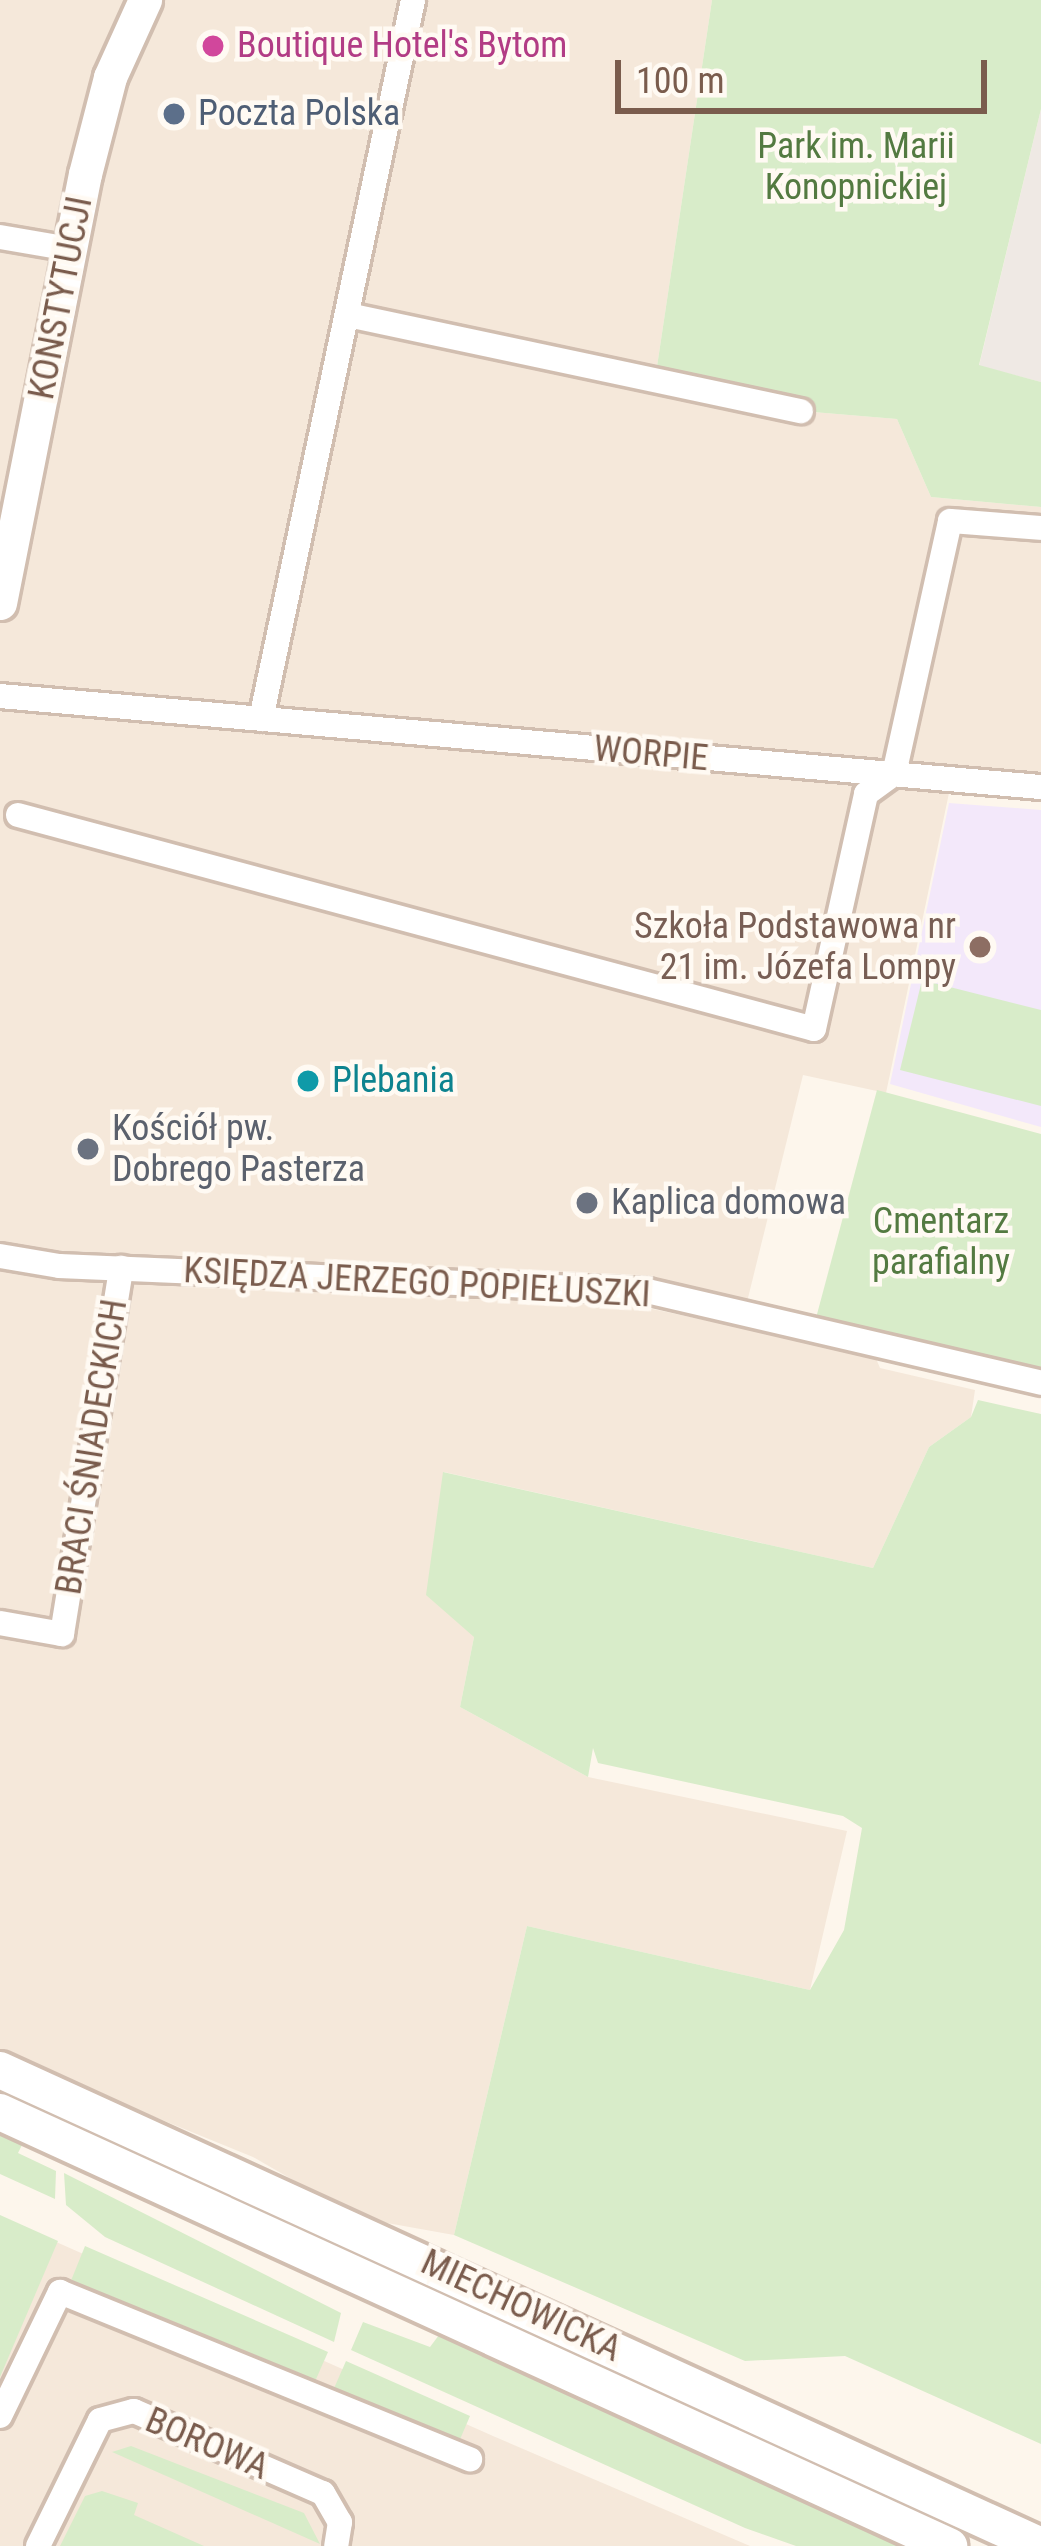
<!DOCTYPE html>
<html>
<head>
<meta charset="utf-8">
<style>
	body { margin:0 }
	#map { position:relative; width:1041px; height:2546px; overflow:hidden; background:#fdf6ec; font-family:"Roboto Condensed",sans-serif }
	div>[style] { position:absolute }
	.residential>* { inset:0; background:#f5e8da }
	.industrial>* { inset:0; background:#efe9e4 }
	.education>* { inset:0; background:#f3e8fa }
	.green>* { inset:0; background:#d8ecc9 }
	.roads { filter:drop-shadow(3px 0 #d1beb0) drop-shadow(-3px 0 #d1beb0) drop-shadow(0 3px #d1beb0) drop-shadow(0 -3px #d1beb0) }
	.minor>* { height:24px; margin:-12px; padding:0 12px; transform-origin:12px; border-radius:12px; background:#fff }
	.tertiary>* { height:33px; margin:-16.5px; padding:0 16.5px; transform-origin:16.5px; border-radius:16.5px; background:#fff }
	.secondary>* { height:36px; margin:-18px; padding:0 18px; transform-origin:18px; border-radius:18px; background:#fff }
	.dots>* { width:33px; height:33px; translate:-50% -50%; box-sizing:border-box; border:6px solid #fffaf3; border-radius:50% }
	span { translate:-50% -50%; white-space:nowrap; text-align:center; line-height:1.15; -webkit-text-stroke:9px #fffaf3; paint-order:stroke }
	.hotel-label { font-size:36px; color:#b23c85 }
	.left { translate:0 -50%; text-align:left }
	.service-label { font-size:36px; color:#4e5e75 }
	.park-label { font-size:36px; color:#537a41 }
	.street-label { font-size:36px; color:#7a5c4d }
	.education-label { font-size:36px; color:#785e54 }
	.right { translate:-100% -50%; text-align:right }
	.culture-label { font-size:36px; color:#0d838f }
	.worship-label { font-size:36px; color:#5b616d }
	.scale { position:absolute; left:615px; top:60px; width:372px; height:54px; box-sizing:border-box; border:6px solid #7a5c4d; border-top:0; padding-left:15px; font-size:36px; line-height:42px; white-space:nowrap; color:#7a5c4d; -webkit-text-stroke:9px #fffaf3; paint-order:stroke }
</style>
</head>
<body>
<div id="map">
	<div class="residential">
		<i style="clip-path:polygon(0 0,712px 0,655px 380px,801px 411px,897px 419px,931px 497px,1041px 507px,1041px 776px,23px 686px,17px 706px,949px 793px,886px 1093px,803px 1075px,747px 1302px,605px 1276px,0 1248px)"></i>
		<i style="clip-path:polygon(0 1268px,581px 1294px,875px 1356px,880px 1368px,975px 1390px,971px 1417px,929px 1447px,873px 1568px,444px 1472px,474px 1637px,460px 1707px,588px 1777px,847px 1831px,810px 1990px,527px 1926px,454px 2235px,359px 2218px,253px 2157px,0 2054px)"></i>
		<i style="clip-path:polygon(0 2217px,493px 2436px,750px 2546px,0 2546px)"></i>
	</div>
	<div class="industrial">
		<i style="clip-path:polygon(1041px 109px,1041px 382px,979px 366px)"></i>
	</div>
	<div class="education">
		<i style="clip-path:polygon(949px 803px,1041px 810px,1041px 1127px,890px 1084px)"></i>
	</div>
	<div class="green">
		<i style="clip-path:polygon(712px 0,1041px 0,1041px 109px,979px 365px,1041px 382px,1041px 507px,931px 497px,897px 419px,801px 411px,655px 380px)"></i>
		<i style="clip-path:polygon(922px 980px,1041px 1010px,1041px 1106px,900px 1070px)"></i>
		<i style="clip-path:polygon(877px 1090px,1041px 1134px,1041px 1370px,816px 1318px)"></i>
		<i style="clip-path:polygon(978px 1400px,1041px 1414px,1041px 2444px,845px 2356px,745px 2361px,454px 2235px,527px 1926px,810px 1990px,844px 1930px,862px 1828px,843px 1816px,598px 1763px,593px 1748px,588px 1777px,460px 1707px,474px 1637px,426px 1595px,443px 1472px,873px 1568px,929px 1447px,971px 1417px)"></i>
		<i style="clip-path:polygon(0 2125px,26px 2137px,18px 2153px,56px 2171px,55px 2199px,0 2174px)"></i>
		<i style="clip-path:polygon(64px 2173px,341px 2313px,334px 2342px,105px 2237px,66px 2205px)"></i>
		<i style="clip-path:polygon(0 2215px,58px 2241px,0 2377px)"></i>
		<i style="clip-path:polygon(85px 2246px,328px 2352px,313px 2386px,68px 2288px)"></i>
		<i style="clip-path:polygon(363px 2322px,430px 2347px,442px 2331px,920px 2546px,796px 2546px,745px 2528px,351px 2350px)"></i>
		<i style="clip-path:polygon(346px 2361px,470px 2416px,458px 2444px,331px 2395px)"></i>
		<i style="clip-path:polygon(131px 2446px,304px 2513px,320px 2544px,112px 2452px)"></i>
		<i style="clip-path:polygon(102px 2491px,138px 2503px,134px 2515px,204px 2546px,60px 2546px,85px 2496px)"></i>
	</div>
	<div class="roads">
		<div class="minor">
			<i style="left:0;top:237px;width:71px;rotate:9.7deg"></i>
			<i style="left:348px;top:315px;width:463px;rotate:12deg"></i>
			<i style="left:0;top:696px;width:1045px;rotate:5deg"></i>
			<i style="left:261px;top:719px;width:735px;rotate:-78.06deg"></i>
			<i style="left:18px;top:815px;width:824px;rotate:15.05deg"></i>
			<i style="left:814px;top:1029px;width:241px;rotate:-77.5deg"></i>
			<i style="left:866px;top:794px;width:34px;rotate:-36deg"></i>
			<i style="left:894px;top:774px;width:259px;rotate:-77.5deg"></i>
			<i style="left:950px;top:521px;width:91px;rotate:4.4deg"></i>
			<i style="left:0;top:1256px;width:60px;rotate:9.6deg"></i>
			<i style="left:59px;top:1266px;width:589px;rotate:2.43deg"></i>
			<i style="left:647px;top:1291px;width:405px;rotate:13.1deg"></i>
			<i style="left:0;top:1623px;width:63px;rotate:10.1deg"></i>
			<i style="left:62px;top:1634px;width:371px;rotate:-80.8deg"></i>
			<i style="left:0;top:2416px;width:138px;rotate:-64.2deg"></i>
			<i style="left:60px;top:2292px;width:443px;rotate:22.2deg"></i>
			<i style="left:38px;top:2546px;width:140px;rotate:-63.8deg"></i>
			<i style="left:100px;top:2420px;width:35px;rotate:-15deg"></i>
			<i style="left:134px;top:2411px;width:206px;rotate:23.5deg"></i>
			<i style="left:323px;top:2493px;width:34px;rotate:60deg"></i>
			<i style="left:340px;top:2522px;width:24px;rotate:99deg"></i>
		</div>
		<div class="tertiary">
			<i style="left:0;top:603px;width:437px;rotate:-78.8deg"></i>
			<i style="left:85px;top:174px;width:100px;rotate:-75.5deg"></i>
			<i style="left:110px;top:77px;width:85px;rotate:-65.6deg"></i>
		</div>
		<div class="secondary">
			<i style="left:0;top:2070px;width:1145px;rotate:24.57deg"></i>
			<i style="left:0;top:2112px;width:1044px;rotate:24.58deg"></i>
		</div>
	</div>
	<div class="dots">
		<i style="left:213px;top:46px;background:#d1479c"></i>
		<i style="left:174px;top:114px;background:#5c6f8a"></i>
		<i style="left:980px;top:947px;background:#8d6e63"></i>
		<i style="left:308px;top:1081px;background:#0f9aa8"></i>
		<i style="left:88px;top:1149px;background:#6b7280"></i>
		<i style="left:587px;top:1203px;background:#6b7280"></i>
	</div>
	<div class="hotel-label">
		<span class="left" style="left:237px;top:46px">Boutique Hotel's Bytom</span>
	</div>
	<div class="service-label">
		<span class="left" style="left:198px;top:114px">Poczta Polska</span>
	</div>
	<div class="park-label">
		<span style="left:856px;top:167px">Park im. Marii<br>Konopnickiej</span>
		<span style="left:941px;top:1242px">Cmentarz<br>parafialny</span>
	</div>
	<div class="street-label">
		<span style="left:61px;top:298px;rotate:-79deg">KONSTYTUCJI</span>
		<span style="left:651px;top:754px;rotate:5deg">WORPIE</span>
		<span style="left:417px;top:1283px;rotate:3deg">KSIĘDZA JERZEGO POPIEŁUSZKI</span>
		<span style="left:92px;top:1447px;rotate:-81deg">BRACI ŚNIADECKICH</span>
		<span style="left:521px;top:2306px;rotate:25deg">MIECHOWICKA</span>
		<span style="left:207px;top:2444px;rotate:23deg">BOROWA</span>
	</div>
	<div class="education-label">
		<span class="right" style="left:956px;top:947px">Szkoła Podstawowa nr<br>21 im. Józefa Lompy</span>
	</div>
	<div class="culture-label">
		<span class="left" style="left:332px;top:1081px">Plebania</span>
	</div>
	<div class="worship-label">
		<span class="left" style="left:112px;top:1149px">Kościół pw.<br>Dobrego Pasterza</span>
		<span class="left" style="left:611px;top:1203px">Kaplica domowa</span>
	</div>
	<div class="scale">100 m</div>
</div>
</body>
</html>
